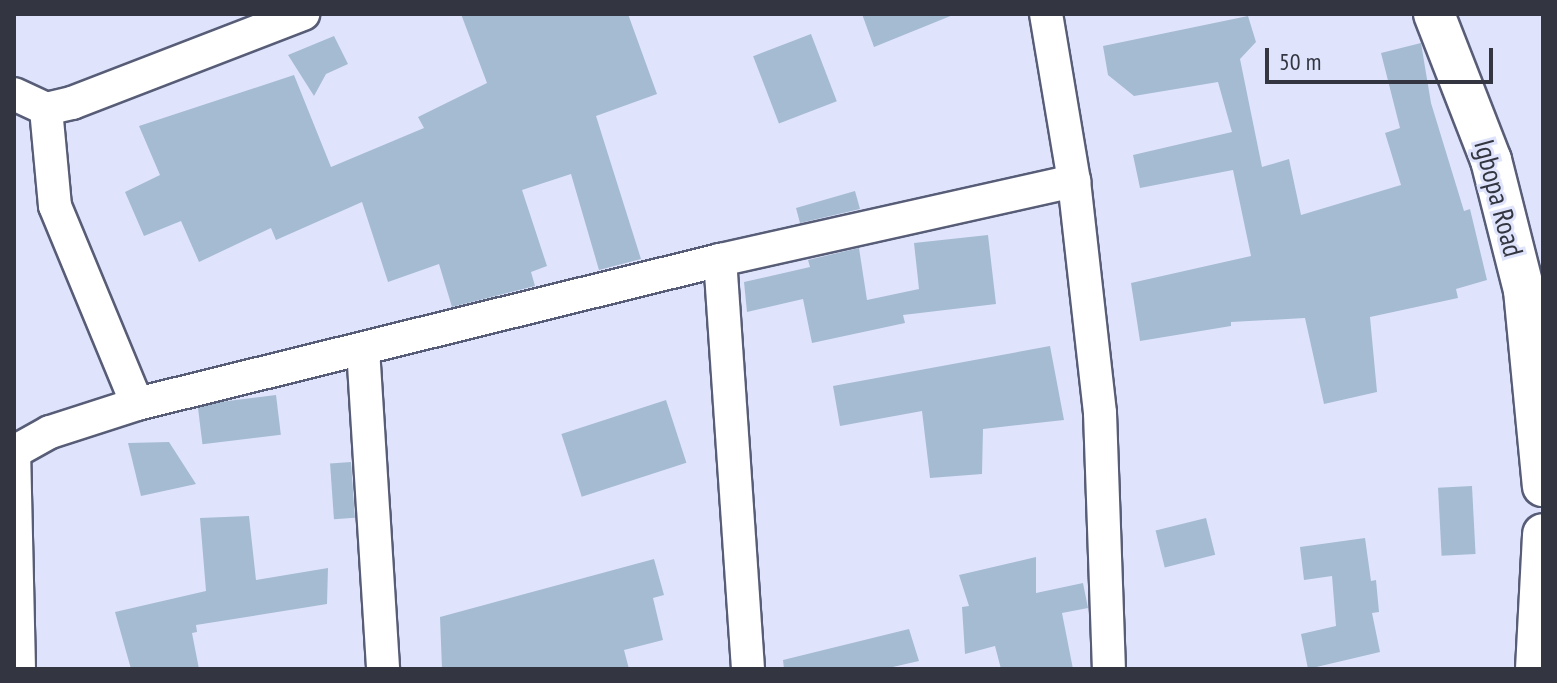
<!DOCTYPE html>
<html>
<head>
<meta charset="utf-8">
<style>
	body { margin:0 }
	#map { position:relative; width:1557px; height:683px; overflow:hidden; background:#dfe4fc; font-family:"PT Sans Narrow",sans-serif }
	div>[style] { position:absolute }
	.building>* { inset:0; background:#a5bbd2; transform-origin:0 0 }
	.roads { filter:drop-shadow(2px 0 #585d77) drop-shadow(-2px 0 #585d77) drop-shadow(0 2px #585d77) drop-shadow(0 -2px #585d77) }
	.minor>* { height:32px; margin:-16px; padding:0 16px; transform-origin:16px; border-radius:16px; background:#fff }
	.tertiary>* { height:40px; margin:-20px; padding:0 20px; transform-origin:20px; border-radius:20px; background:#fff }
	span { translate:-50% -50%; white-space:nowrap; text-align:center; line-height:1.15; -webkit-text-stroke:6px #dfe4fc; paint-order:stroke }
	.street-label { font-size:28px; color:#333641 }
	.frame { position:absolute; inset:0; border:16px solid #333641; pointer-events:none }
	.scale { position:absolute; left:1265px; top:48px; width:228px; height:36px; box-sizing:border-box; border:4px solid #333641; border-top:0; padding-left:10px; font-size:24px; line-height:28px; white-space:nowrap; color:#333641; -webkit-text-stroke:6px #dfe4fc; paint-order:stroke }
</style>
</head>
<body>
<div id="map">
	<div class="building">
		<i style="clip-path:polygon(461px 14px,628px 14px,657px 94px,596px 116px,641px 259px,599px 270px,571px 174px,522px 190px,547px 266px,531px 272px,535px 286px,452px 307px,439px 264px,388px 282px,362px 202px,276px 240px,271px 228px,199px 262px,181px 221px,144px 236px,125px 192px,160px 175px,139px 126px,294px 75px,331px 167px,424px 128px,418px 117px,487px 83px)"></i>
		<i style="clip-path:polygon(862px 14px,953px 14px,953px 15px,874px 47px)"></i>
		<i style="clip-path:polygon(1248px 16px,1256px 42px,1240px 59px,1262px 167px,1289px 159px,1301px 215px,1401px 185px,1385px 133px,1400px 128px,1381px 53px,1421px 43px,1431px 103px,1464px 211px,1470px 209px,1487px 280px,1456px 289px,1458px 298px,1370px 317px,1377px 392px,1324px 404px,1305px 318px,1231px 322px,1231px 326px,1140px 341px,1131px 283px,1251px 256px,1233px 170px,1140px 188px,1133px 155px,1232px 132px,1218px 82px,1134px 96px,1108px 75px,1103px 46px)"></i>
		<i style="left:811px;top:34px;width:72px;height:62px;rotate:69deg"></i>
		<i style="clip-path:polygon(334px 36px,348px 64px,326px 74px,314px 96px,288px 55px)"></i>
		<i style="clip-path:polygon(855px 191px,860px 209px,800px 223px,796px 208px)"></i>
		<i style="clip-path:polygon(988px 235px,996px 304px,903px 315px,905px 323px,812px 343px,803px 299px,747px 312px,744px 282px,810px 267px,808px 260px,859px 248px,867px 300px,919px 289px,914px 243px)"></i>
		<i style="clip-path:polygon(1050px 346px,1064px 420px,983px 429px,982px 474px,930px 478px,922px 411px,840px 426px,833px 386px)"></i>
		<i style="left:276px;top:395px;width:40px;height:79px;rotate:83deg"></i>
		<i style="left:666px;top:400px;width:66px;height:110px;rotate:72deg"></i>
		<i style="clip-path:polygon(169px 442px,196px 484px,141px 496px,128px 443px)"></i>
		<i style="left:351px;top:462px;width:56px;height:21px;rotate:86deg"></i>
		<i style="left:1472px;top:486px;width:68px;height:34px;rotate:87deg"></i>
		<i style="clip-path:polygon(249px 516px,256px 580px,328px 568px,327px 604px,196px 625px,197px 632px,192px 633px,199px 669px,131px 669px,115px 612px,206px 591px,200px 518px)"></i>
		<i style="left:1206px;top:518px;width:38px;height:52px;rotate:76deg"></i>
		<i style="clip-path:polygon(1365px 538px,1371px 581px,1376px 580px,1379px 612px,1372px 613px,1380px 652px,1308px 669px,1301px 634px,1336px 626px,1332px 576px,1304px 580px,1300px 547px)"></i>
		<i style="clip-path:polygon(1036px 557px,1036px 593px,1083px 583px,1088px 608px,1062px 613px,1073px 669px,1001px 669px,995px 646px,965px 654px,962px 607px,969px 606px,959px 575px)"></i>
		<i style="clip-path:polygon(654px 559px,664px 595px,653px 598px,663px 640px,624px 650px,629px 669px,442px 669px,440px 617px)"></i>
		<i style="clip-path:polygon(909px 629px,919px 661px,884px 669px,784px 669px,783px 660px)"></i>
	</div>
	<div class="roads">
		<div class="minor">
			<i style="left:14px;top:94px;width:35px;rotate:25deg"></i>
			<i style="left:46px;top:109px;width:27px;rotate:-13deg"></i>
			<i style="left:72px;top:103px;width:248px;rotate:-21.1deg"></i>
			<i style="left:46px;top:109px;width:97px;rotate:84.7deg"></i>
			<i style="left:55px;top:206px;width:214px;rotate:67.5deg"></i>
			<i style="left:137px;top:404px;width:601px;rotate:-13.87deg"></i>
			<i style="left:1074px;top:181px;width:233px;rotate:83.6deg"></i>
			<i style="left:1100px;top:413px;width:256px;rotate:88deg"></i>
			<i style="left:363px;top:349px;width:321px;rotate:86.4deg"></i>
			<i style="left:19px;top:669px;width:217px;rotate:-91.3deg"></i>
			<i style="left:14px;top:452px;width:41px;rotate:-29.1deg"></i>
			<i style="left:50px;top:432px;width:91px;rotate:-17.8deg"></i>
			<i style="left:748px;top:669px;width:410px;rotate:-93.9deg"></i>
			<i style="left:720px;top:260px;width:363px;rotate:-12.6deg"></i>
			<i style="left:1074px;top:181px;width:169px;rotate:-99.5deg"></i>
		</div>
		<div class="tertiary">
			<i style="left:1434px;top:14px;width:157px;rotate:68.7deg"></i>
			<i style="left:1491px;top:160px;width:134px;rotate:75.8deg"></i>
			<i style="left:1524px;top:290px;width:197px;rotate:84.5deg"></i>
			<i style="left:1536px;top:669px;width:135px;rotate:-87deg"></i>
		</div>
	</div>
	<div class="street-label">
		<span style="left:1499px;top:198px;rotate:75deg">Igbopa Road</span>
	</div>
	<div class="frame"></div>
	<div class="scale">50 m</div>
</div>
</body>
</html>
